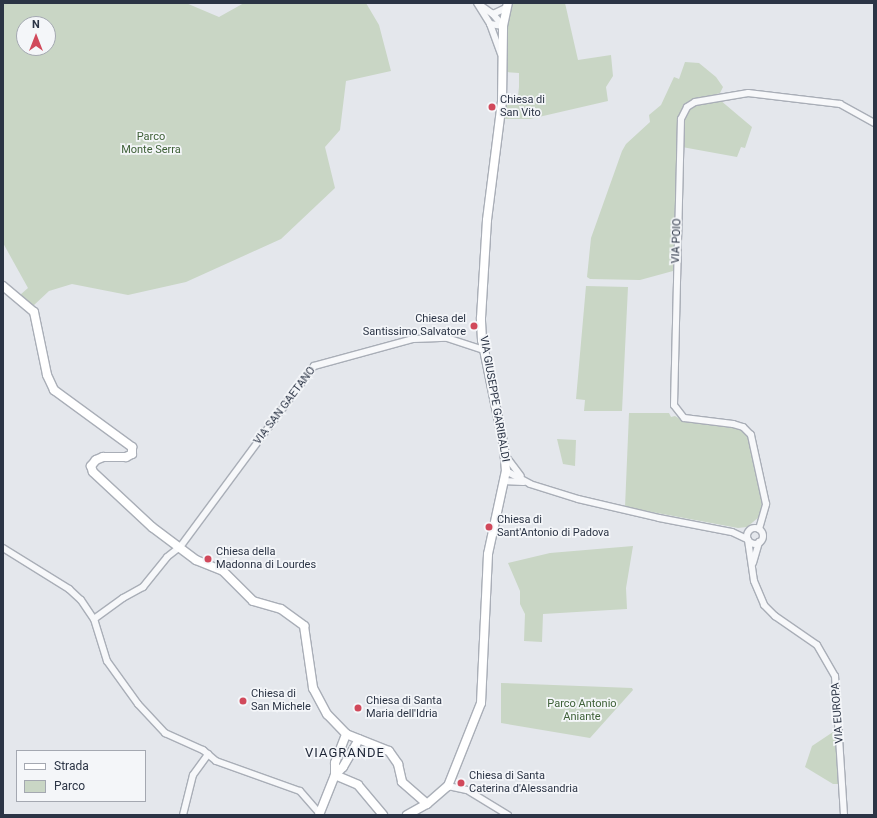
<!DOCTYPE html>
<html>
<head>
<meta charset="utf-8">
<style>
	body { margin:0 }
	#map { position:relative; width:877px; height:818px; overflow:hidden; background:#e4e7ec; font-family:Roboto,sans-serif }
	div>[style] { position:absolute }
	.green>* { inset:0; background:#c9d6c5 }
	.roads { filter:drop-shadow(1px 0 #a9aeb7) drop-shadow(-1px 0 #a9aeb7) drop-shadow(0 1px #a9aeb7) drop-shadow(0 -1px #a9aeb7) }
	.minor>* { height:6px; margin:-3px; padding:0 3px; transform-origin:3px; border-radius:3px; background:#f7f8fa }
	.minor>.ring { margin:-3px; padding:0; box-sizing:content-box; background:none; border:6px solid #f7f8fa; border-radius:50% }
	.major>* { height:8px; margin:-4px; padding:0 4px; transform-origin:4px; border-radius:4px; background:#fff }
	.dots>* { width:11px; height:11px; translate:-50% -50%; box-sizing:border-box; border:2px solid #f4f6f9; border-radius:50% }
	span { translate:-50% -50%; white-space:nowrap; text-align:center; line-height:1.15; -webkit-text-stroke:3.5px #f4f6f9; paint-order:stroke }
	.poi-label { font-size:11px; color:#2b3445 }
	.left { translate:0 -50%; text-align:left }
	.right { translate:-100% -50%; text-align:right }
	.park-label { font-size:11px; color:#3f6138 }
	.street-label { font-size:11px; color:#2b3445 }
	.quarter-label { font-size:13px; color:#1d2536; letter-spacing:1px }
	.frame { position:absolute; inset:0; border:4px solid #2b3445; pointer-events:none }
	.legend { position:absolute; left:16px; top:750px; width:130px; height:52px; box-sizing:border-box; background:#f4f6f9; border:1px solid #a4a8b1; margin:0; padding:5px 7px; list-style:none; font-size:12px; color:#2b3445 }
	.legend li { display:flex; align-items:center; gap:8px; height:20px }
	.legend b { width:20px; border:1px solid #a4a8b1 }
	.north { position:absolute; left:16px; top:16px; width:40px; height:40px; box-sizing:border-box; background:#f4f6f9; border:1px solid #a4a8b1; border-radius:50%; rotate:0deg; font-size:11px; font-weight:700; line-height:16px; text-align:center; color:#2b3445 }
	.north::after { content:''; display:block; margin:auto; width:14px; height:18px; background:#d1495b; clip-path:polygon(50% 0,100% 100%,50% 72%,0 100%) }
</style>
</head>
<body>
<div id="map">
	<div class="green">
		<i style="clip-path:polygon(evenodd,3px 3px,186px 3px,219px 17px,244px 3px,366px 3px,379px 25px,391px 71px,346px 81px,340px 130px,325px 147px,335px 188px,281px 239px,186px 282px,128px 295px,72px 284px,49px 291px,33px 306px,20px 295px,28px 288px,3px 243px,3px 3px,24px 24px,48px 24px,48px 48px,24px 48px,24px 24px)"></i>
		<i style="clip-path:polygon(511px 3px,565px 3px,578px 60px,611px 55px,613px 76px,606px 87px,608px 101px,530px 119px,504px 119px,507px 114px,504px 105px,517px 105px,519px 87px,519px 73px,506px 72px,505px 26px)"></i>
		<i style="clip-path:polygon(685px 62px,699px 63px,716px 77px,723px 87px,720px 93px,690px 102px,679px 118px,673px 271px,640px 280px,590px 279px,587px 277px,591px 238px,622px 151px,626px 144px,650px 122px,649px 115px,661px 105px,674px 77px,679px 79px)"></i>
		<i style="clip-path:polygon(720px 100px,752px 127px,745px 148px,741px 147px,737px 157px,682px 147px,683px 123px,689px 109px,696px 104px)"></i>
		<i style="clip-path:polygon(586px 286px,628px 287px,622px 411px,584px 411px,585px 400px,576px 399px)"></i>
		<i style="clip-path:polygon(629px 413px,669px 413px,671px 417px,675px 416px,685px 422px,741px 429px,748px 436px,763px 498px,759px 517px,747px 527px,738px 528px,625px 507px)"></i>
		<i style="clip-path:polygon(557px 439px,576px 440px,575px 466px,563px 464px)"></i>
		<i style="clip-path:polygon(633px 546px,626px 588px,627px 609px,543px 614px,542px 642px,524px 641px,525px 614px,520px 604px,520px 591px,508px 563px,550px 553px)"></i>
		<i style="clip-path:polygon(501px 683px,632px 688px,633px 690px,590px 738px,501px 723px)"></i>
		<i style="clip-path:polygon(833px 732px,835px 733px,838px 784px,833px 784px,805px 767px,812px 746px)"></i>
	</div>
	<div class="roads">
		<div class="minor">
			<i style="left:477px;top:3px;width:25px;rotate:58deg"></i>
			<i style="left:490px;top:24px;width:32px;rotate:70deg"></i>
			<i style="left:480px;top:5px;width:16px;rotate:35deg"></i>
			<i style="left:493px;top:14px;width:14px;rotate:-25deg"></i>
			<i style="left:490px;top:24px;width:13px;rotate:9deg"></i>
			<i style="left:503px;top:26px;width:16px;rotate:-130deg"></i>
			<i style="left:505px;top:455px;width:26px;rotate:53deg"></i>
			<i style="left:506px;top:471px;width:27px;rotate:28deg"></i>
			<i style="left:530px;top:484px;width:50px;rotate:17.4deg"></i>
			<i style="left:578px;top:499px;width:83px;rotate:13.2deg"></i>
			<i style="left:659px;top:518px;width:74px;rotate:10.9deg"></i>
			<i style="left:732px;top:532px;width:17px;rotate:25deg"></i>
			<i style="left:503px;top:481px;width:20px;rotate:3deg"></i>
			<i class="ring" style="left:747px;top:528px;width:10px;height:10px"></i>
			<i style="left:759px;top:529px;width:26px;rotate:-74deg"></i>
			<i style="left:766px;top:504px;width:71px;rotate:-102.3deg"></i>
			<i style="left:751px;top:435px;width:11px;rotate:-135deg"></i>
			<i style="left:743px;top:427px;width:10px;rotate:-163deg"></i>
			<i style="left:733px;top:424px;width:49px;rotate:-173deg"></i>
			<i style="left:684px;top:418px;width:16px;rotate:-128deg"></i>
			<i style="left:674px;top:405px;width:286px;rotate:-88.6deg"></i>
			<i style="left:681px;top:119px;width:13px;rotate:-63deg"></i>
			<i style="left:687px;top:107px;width:9px;rotate:-32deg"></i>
			<i style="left:695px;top:102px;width:54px;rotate:-9.6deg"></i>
			<i style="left:748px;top:93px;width:93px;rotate:6.8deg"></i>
			<i style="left:840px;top:104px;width:39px;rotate:29deg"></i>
			<i style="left:748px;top:540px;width:41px;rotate:81.7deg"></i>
			<i style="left:754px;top:581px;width:26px;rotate:67deg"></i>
			<i style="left:764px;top:605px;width:16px;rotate:45deg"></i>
			<i style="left:775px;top:616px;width:51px;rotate:34.6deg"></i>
			<i style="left:817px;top:645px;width:36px;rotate:60deg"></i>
			<i style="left:835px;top:676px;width:139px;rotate:86.3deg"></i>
			<i style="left:3px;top:548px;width:78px;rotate:31.8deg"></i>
			<i style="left:69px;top:589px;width:16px;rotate:43deg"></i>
			<i style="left:81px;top:600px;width:23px;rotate:56deg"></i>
			<i style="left:94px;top:619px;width:44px;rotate:72.8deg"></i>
			<i style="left:107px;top:661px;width:53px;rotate:54.2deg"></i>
			<i style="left:138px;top:704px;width:40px;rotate:47deg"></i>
			<i style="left:165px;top:733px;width:42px;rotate:24.1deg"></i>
			<i style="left:203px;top:750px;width:17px;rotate:40deg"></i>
			<i style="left:216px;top:761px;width:89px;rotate:19.7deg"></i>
			<i style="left:300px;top:791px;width:30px;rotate:49deg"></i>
			<i style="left:753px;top:563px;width:22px;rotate:-74deg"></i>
			<i style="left:94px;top:619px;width:36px;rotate:-36deg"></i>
			<i style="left:123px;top:598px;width:23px;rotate:-29deg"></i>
			<i style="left:143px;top:587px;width:38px;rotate:-51deg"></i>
			<i style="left:167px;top:557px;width:16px;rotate:-38deg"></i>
			<i style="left:180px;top:547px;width:225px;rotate:-53.5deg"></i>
			<i style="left:314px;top:366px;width:103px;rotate:-15.3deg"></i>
			<i style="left:413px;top:339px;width:34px;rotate:-2deg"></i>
			<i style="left:447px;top:338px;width:39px;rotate:18deg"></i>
			<i style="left:448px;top:786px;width:19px;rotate:12deg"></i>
			<i style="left:467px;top:790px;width:48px;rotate:31.4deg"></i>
			<i style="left:183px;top:815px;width:41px;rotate:-76deg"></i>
			<i style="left:193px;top:775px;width:26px;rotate:-54deg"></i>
		</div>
		<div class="major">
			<i style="left:3px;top:286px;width:40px;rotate:40deg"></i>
			<i style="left:34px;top:312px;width:64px;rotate:78.3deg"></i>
			<i style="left:47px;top:375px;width:17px;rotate:65deg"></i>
			<i style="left:54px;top:390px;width:97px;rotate:36.2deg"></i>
			<i style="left:132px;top:447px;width:7px;rotate:90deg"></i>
			<i style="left:132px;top:454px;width:7px;rotate:153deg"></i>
			<i style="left:126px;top:457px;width:23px;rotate:180deg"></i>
			<i style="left:103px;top:457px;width:8px;rotate:157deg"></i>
			<i style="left:96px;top:460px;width:8px;rotate:130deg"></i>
			<i style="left:91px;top:466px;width:6px;rotate:72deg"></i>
			<i style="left:93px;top:472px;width:81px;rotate:43deg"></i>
			<i style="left:152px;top:527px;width:55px;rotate:36.9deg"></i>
			<i style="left:196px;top:560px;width:29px;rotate:22deg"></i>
			<i style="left:223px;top:571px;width:42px;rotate:45deg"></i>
			<i style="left:253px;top:601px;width:29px;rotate:16deg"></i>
			<i style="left:281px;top:609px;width:29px;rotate:36deg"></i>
			<i style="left:304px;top:626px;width:63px;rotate:81.7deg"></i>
			<i style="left:313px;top:688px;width:30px;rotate:62deg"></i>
			<i style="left:327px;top:714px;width:28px;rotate:46deg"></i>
			<i style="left:346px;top:734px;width:46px;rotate:21.6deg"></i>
			<i style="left:389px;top:751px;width:16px;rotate:55deg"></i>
			<i style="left:398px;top:764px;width:18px;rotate:77deg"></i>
			<i style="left:402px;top:782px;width:33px;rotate:41deg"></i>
			<i style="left:335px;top:775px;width:25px;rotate:23deg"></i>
			<i style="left:358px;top:785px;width:39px;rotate:50deg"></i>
			<i style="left:335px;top:775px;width:11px;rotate:-45deg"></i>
			<i style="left:343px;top:767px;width:32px;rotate:-60deg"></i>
			<i style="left:319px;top:815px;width:43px;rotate:-68.2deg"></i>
			<i style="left:335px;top:775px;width:12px;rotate:-90deg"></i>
			<i style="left:335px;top:763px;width:31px;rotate:-69deg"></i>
			<i style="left:407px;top:815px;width:23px;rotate:-29deg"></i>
			<i style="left:427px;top:804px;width:28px;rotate:-41deg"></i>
			<i style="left:448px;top:786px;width:89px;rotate:-68.3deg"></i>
			<i style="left:481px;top:703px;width:149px;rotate:-87.3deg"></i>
			<i style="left:488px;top:554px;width:85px;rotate:-77.8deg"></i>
			<i style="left:506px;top:471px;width:24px;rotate:-95deg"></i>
			<i style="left:504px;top:447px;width:109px;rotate:-101.6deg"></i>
			<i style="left:482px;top:340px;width:22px;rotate:-93deg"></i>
			<i style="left:481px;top:318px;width:98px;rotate:-86.5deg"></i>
			<i style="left:487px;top:220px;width:120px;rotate:-82.8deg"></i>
			<i style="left:502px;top:101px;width:75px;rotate:-89.2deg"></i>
			<i style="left:503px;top:26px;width:24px;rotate:-78deg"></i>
		</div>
	</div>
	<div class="dots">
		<i style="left:492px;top:107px;background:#d1495b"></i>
		<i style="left:474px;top:326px;background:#d1495b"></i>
		<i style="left:489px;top:527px;background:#d1495b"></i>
		<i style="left:208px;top:559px;background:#d1495b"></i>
		<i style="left:243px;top:701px;background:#d1495b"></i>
		<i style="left:358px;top:708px;background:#d1495b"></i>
		<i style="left:461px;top:783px;background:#d1495b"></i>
	</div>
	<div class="poi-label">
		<span class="left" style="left:500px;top:107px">Chiesa di<br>San Vito</span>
		<span class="right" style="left:466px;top:326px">Chiesa del<br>Santissimo Salvatore</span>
		<span class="left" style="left:497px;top:527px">Chiesa di<br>Sant'Antonio di Padova</span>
		<span class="left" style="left:216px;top:559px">Chiesa della<br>Madonna di Lourdes</span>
		<span class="left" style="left:251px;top:701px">Chiesa di<br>San Michele</span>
		<span class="left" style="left:366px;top:708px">Chiesa di Santa<br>Maria dell'Idria</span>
		<span class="left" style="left:469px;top:783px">Chiesa di Santa<br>Caterina d'Alessandria</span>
	</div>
	<div class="park-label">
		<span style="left:151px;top:144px">Parco<br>Monte Serra</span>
		<span style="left:582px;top:711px">Parco Antonio<br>Aniante</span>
	</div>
	<div class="street-label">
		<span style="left:677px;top:241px;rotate:-88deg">VIA POIO</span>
		<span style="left:494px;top:399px;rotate:80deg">VIA GIUSEPPE GARIBALDI</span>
		<span style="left:285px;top:406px;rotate:-53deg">VIA SAN GAETANO</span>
		<span style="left:838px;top:713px;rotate:-94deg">VIA EUROPA</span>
	</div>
	<div class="quarter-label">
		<span style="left:345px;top:753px">VIAGRANDE</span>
	</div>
	<div class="frame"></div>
	<ul class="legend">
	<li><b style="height:5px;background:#fff"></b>Strada</li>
	<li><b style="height:11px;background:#c9d6c5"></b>Parco</li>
	</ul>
	<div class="north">N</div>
</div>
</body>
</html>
